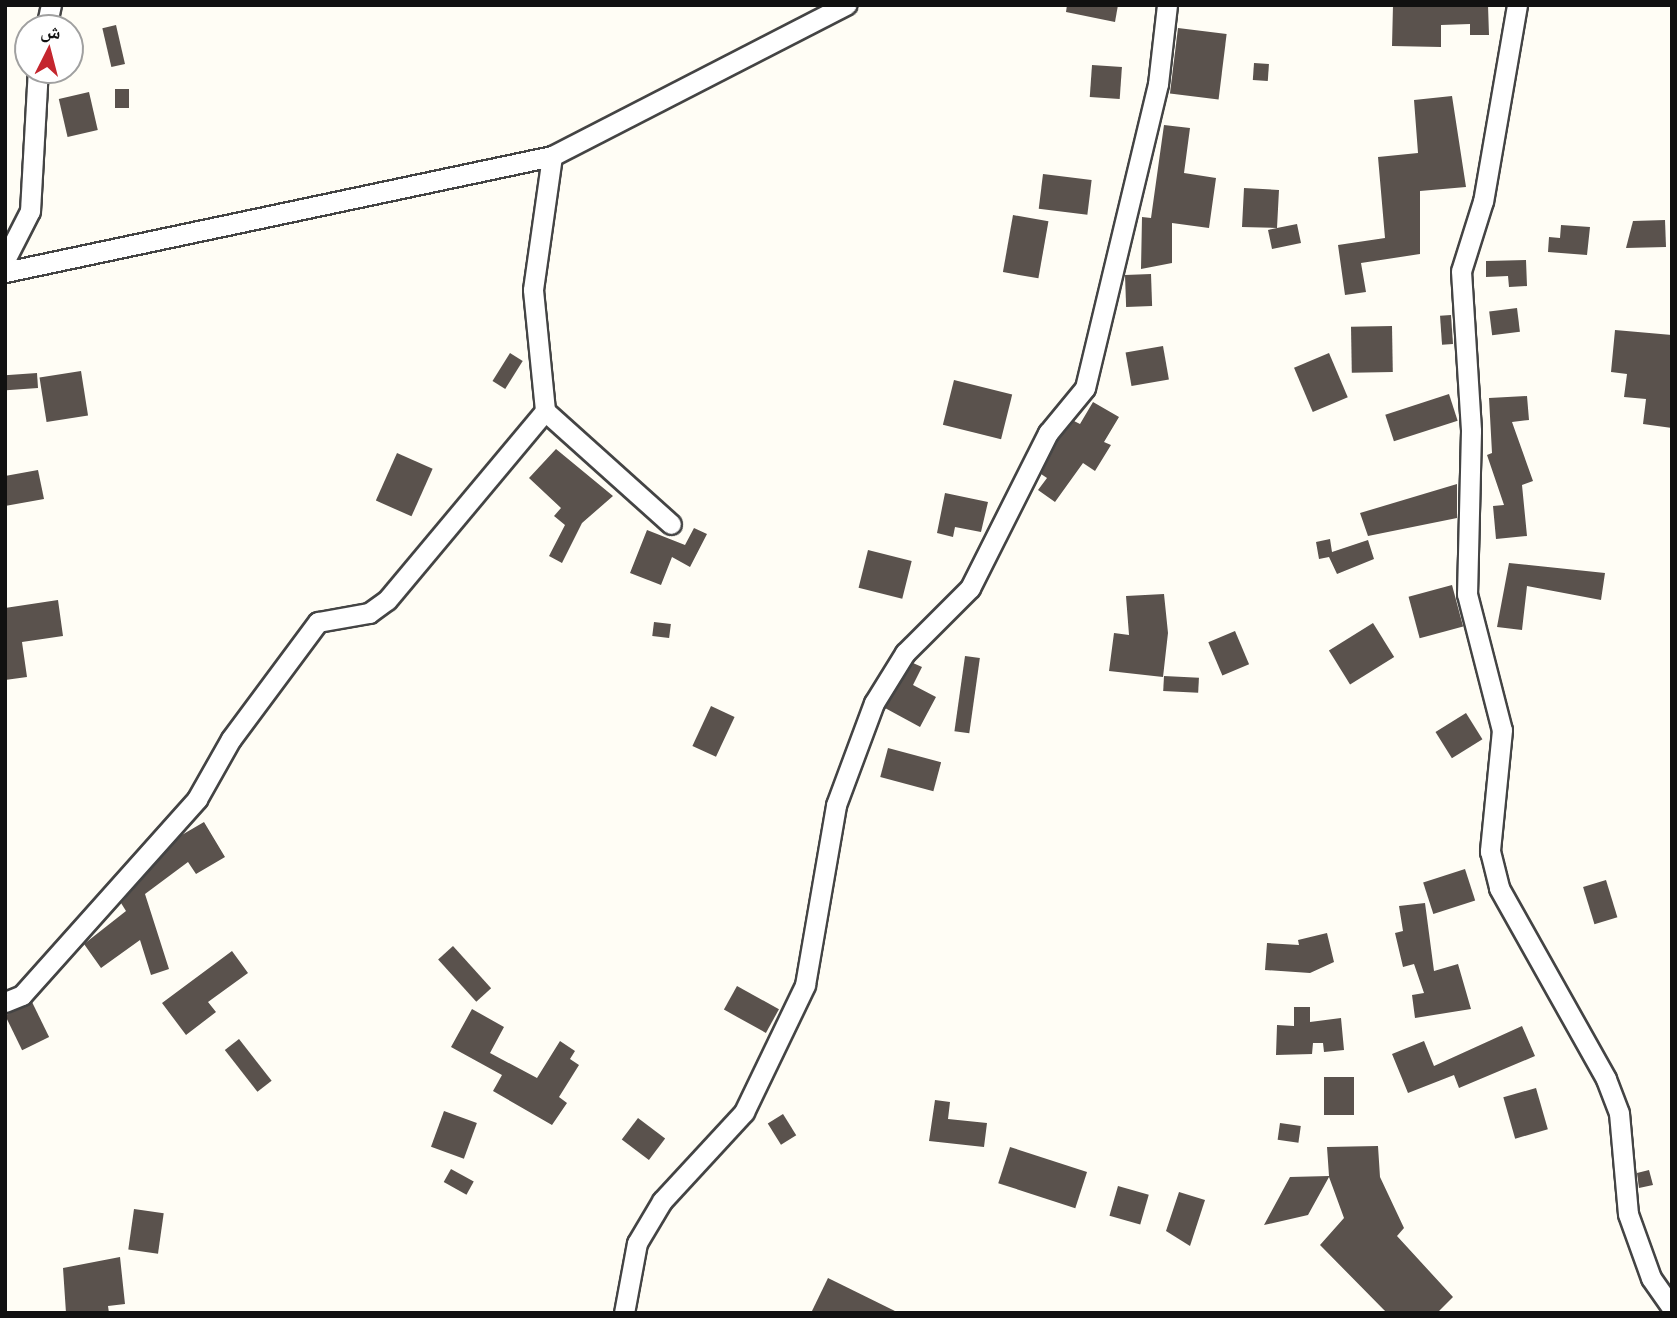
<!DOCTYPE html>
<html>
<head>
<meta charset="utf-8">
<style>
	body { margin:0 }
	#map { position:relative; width:1677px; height:1318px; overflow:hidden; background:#fffdf5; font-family:"Playfair Display","Noto Naskh Arabic",serif }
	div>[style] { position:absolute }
	.building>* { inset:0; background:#5a524d; transform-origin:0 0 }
	.roads { filter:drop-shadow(2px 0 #444) drop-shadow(-2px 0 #444) drop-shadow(0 2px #444) drop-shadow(0 -2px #444) }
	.street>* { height:19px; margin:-9.5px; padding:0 9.5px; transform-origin:9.5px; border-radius:9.5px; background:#fff }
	span { translate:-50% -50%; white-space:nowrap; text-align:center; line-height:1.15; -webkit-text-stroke:7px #fff; paint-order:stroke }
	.frame { position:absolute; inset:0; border:7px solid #111; pointer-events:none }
	.north { position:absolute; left:14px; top:14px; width:70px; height:70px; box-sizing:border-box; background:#fff; border:2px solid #a0a0a0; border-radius:50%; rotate:6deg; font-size:19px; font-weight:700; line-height:28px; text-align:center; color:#111 }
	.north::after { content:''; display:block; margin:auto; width:24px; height:32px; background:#c4262e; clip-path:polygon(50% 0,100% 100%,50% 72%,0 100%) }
</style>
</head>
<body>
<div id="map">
	<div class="building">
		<i style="clip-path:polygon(1067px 5px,1118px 5px,1115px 22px,1066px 12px)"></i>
		<i style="clip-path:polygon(1393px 5px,1488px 5px,1489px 35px,1470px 35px,1470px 24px,1441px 25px,1441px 47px,1392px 46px)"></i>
		<i style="left:116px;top:25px;width:40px;height:14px;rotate:77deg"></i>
		<i style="left:1178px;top:28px;width:49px;height:66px;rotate:7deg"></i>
		<i style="left:1254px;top:63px;width:15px;height:17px;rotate:4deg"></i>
		<i style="left:1092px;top:65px;width:30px;height:32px;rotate:4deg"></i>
		<i style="left:115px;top:89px;width:14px;height:19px"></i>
		<i style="left:89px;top:92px;width:39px;height:31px;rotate:77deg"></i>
		<i style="clip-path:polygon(1452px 96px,1466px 187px,1420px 191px,1420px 254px,1361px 263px,1366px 292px,1345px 295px,1338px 245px,1385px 238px,1378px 157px,1418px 153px,1414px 100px)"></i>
		<i style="clip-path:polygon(1164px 125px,1190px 128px,1184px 173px,1216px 178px,1209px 228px,1172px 223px,1172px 263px,1141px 269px,1142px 217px,1151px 218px)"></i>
		<i style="left:1043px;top:174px;width:49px;height:35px;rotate:7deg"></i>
		<i style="clip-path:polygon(1244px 188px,1279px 190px,1277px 228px,1297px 224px,1301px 243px,1272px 249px,1268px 230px,1277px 228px,1242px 227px)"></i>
		<i style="left:1013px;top:215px;width:36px;height:58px;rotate:10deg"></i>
		<i style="clip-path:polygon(1665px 220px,1666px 247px,1626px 248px,1633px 221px)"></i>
		<i style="clip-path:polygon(1561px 225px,1590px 227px,1587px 255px,1548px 252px,1549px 237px,1560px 238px)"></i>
		<i style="clip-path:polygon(1526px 260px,1527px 286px,1509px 287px,1508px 276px,1486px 277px,1486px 261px)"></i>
		<i style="left:1151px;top:274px;width:32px;height:26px;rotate:88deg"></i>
		<i style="left:1517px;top:308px;width:24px;height:28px;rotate:83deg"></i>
		<i style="left:1451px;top:315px;width:29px;height:11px;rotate:86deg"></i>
		<i style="left:1392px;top:326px;width:46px;height:41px;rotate:89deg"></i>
		<i style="clip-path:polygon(1615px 330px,1672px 335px,1672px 428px,1643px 424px,1646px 399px,1624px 397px,1627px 374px,1611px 372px)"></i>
		<i style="left:1163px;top:346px;width:34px;height:38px;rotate:80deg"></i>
		<i style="left:510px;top:353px;width:15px;height:33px;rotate:32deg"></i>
		<i style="left:1329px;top:353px;width:48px;height:38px;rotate:67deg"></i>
		<i style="left:81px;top:371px;width:45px;height:42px;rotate:81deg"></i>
		<i style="left:37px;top:373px;width:15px;height:32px;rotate:86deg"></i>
		<i style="left:954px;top:380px;width:60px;height:46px;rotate:14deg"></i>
		<i style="left:1449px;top:394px;width:28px;height:67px;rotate:72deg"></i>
		<i style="clip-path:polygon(1527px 396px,1529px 420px,1512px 422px,1533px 481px,1522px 485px,1527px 536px,1496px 539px,1493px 506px,1504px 505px,1487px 455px,1492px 453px,1489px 398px)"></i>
		<i style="clip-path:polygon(1093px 402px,1119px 417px,1104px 442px,1111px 445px,1095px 471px,1083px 463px,1055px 502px,1038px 490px,1047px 478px,1041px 474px,1058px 440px,1074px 421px,1080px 424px)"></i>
		<i style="clip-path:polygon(556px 449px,613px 496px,582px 523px,562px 563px,549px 556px,565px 525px,554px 516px,561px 508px,529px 478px)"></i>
		<i style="left:397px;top:453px;width:39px;height:52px;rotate:24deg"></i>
		<i style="clip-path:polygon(38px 470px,44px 499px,5px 506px,5px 476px)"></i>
		<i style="clip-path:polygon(1457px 484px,1457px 518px,1368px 536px,1360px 513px)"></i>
		<i style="clip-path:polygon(945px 493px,988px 502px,981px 532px,955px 527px,953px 537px,937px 533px)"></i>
		<i style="clip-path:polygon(694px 528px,707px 534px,690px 567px,672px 557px,661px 585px,630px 573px,647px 530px,685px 545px)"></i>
		<i style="clip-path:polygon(1330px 539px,1332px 552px,1368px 540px,1374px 559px,1337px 574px,1329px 557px,1319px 559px,1316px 542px)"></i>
		<i style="left:868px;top:550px;width:45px;height:39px;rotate:14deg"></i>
		<i style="clip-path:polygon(1509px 563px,1605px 573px,1601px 600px,1527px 586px,1522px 630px,1497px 627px)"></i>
		<i style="left:1452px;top:585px;width:43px;height:45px;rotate:75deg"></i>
		<i style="clip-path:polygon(1164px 594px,1168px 633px,1163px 677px,1109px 671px,1114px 633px,1129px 635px,1126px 596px)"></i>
		<i style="clip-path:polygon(58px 600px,63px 636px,22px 642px,27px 677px,5px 680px,5px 608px)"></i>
		<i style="left:654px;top:622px;width:17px;height:14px;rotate:7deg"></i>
		<i style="left:1373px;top:623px;width:40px;height:52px;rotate:58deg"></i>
		<i style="left:1235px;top:631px;width:36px;height:29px;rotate:67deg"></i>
		<i style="left:965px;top:656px;width:15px;height:76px;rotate:8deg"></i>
		<i style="clip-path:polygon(913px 663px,922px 667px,913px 685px,936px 697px,920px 727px,885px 708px)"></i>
		<i style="left:1164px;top:676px;width:35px;height:15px;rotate:3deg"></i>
		<i style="left:711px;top:706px;width:26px;height:44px;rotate:25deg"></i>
		<i style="left:1466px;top:713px;width:31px;height:36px;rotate:58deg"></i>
		<i style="left:888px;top:748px;width:55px;height:30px;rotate:15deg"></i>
		<i style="clip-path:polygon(204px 822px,225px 857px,196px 874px,188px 862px,145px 894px,169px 969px,151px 975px,140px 940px,101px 968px,84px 944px,126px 911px,121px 903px,180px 836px)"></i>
		<i style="left:1465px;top:869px;width:33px;height:44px;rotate:72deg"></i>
		<i style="left:1606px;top:880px;width:39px;height:24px;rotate:73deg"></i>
		<i style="clip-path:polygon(1425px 903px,1434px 971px,1458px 964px,1471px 1009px,1415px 1018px,1412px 995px,1424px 993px,1414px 964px,1403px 967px,1395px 933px,1403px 931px,1399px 906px)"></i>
		<i style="clip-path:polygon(1327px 933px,1334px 962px,1310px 973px,1265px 970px,1267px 943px,1299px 945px,1298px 940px)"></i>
		<i style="left:453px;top:946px;width:57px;height:20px;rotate:48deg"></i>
		<i style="clip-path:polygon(232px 951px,248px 973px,208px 1002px,216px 1012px,186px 1035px,162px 1003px)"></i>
		<i style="left:737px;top:986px;width:48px;height:27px;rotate:29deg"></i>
		<i style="left:32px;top:1002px;width:39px;height:30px;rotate:64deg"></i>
		<i style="clip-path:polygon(1294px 1007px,1310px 1007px,1310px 1022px,1341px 1018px,1344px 1050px,1324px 1052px,1323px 1043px,1313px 1043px,1312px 1054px,1276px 1055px,1277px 1025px,1294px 1026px)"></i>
		<i style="clip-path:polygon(472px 1009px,504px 1027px,490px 1053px,537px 1078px,560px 1041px,575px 1051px,570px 1059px,579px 1065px,559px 1097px,567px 1103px,552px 1125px,493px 1091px,502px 1075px,451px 1047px)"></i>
		<i style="clip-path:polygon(1522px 1026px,1535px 1056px,1459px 1088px,1454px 1075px,1408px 1093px,1392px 1054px,1424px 1041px,1434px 1066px)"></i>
		<i style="left:239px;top:1039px;width:53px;height:18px;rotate:52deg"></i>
		<i style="left:1324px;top:1077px;width:30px;height:38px"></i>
		<i style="left:1536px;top:1088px;width:43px;height:34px;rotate:74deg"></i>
		<i style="clip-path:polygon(935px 1100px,950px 1102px,948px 1119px,987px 1123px,984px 1147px,929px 1141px)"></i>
		<i style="left:444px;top:1111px;width:35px;height:38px;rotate:20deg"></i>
		<i style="left:783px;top:1114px;width:25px;height:18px;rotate:58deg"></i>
		<i style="left:638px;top:1118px;width:34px;height:27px;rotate:37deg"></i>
		<i style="left:1280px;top:1123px;width:21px;height:17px;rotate:8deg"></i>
		<i style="clip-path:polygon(1378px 1146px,1380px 1177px,1404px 1228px,1397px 1236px,1453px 1297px,1437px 1313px,1387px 1313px,1320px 1245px,1344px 1218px,1329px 1177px,1308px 1215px,1264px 1225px,1290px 1177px,1329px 1176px,1327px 1147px)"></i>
		<i style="left:1010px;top:1147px;width:81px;height:38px;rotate:18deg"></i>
		<i style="left:451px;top:1169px;width:26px;height:15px;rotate:29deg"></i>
		<i style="clip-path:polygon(1649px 1170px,1653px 1185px,1639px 1188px,1637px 1173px)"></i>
		<i style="left:1118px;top:1186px;width:32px;height:31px;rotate:16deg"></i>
		<i style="clip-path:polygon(1179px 1192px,1205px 1200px,1190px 1246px,1166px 1231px)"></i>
		<i style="left:134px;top:1209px;width:30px;height:41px;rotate:8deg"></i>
		<i style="clip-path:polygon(120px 1257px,125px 1304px,108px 1306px,109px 1313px,66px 1313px,63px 1268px)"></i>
		<i style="clip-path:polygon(828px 1278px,899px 1313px,811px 1313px)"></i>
	</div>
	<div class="roads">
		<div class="street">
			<i style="left:1517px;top:5px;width:199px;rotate:99.8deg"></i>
			<i style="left:1483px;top:201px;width:73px;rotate:107.4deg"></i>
			<i style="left:1461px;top:271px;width:160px;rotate:86.4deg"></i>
			<i style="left:1471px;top:431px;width:163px;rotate:91.4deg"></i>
			<i style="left:1467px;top:594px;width:140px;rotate:75.6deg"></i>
			<i style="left:1502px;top:730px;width:122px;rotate:95.7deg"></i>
			<i style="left:1490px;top:851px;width:38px;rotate:76deg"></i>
			<i style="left:1499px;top:888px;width:219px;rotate:60.7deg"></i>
			<i style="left:1606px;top:1079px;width:36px;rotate:69deg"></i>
			<i style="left:1619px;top:1113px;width:101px;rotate:84.9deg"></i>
			<i style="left:1628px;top:1214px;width:68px;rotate:70.2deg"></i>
			<i style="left:1651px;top:1278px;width:37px;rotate:55deg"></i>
			<i style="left:46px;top:28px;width:24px;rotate:-78deg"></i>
			<i style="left:552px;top:156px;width:135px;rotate:98.1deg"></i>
			<i style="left:533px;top:290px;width:122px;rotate:84.3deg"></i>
			<i style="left:545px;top:411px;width:169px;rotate:41.9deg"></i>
			<i style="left:5px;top:260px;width:55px;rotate:-63deg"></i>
			<i style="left:30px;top:211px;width:141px;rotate:-86.8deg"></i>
			<i style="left:5px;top:272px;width:559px;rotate:-11.97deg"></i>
			<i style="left:552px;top:156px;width:331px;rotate:-27.2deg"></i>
			<i style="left:5px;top:1002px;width:18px;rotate:-22deg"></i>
			<i style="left:22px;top:995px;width:263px;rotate:-48.2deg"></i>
			<i style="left:197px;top:799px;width:69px;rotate:-60.5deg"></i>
			<i style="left:231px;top:739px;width:146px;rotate:-53.4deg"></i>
			<i style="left:318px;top:622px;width:52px;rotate:-10deg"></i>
			<i style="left:369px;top:613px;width:22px;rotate:-36deg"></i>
			<i style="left:387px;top:600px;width:246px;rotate:-50.1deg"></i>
			<i style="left:624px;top:1313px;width:71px;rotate:-79.5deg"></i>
			<i style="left:637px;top:1243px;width:49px;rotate:-59.2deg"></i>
			<i style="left:662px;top:1201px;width:121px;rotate:-47.3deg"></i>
			<i style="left:744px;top:1112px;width:141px;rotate:-64.3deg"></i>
			<i style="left:805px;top:985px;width:183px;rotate:-80.2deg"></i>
			<i style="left:836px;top:805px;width:109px;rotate:-69.6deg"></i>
			<i style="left:874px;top:703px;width:59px;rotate:-58.2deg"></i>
			<i style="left:905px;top:653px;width:92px;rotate:-45deg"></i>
			<i style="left:970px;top:588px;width:174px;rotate:-63.3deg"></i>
			<i style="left:1048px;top:433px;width:58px;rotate:-50.6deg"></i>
			<i style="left:1085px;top:388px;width:313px;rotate:-76.5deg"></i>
			<i style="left:1158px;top:84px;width:80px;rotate:-83.5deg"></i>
		</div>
	</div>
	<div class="frame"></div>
	<div class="north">ش</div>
</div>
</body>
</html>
